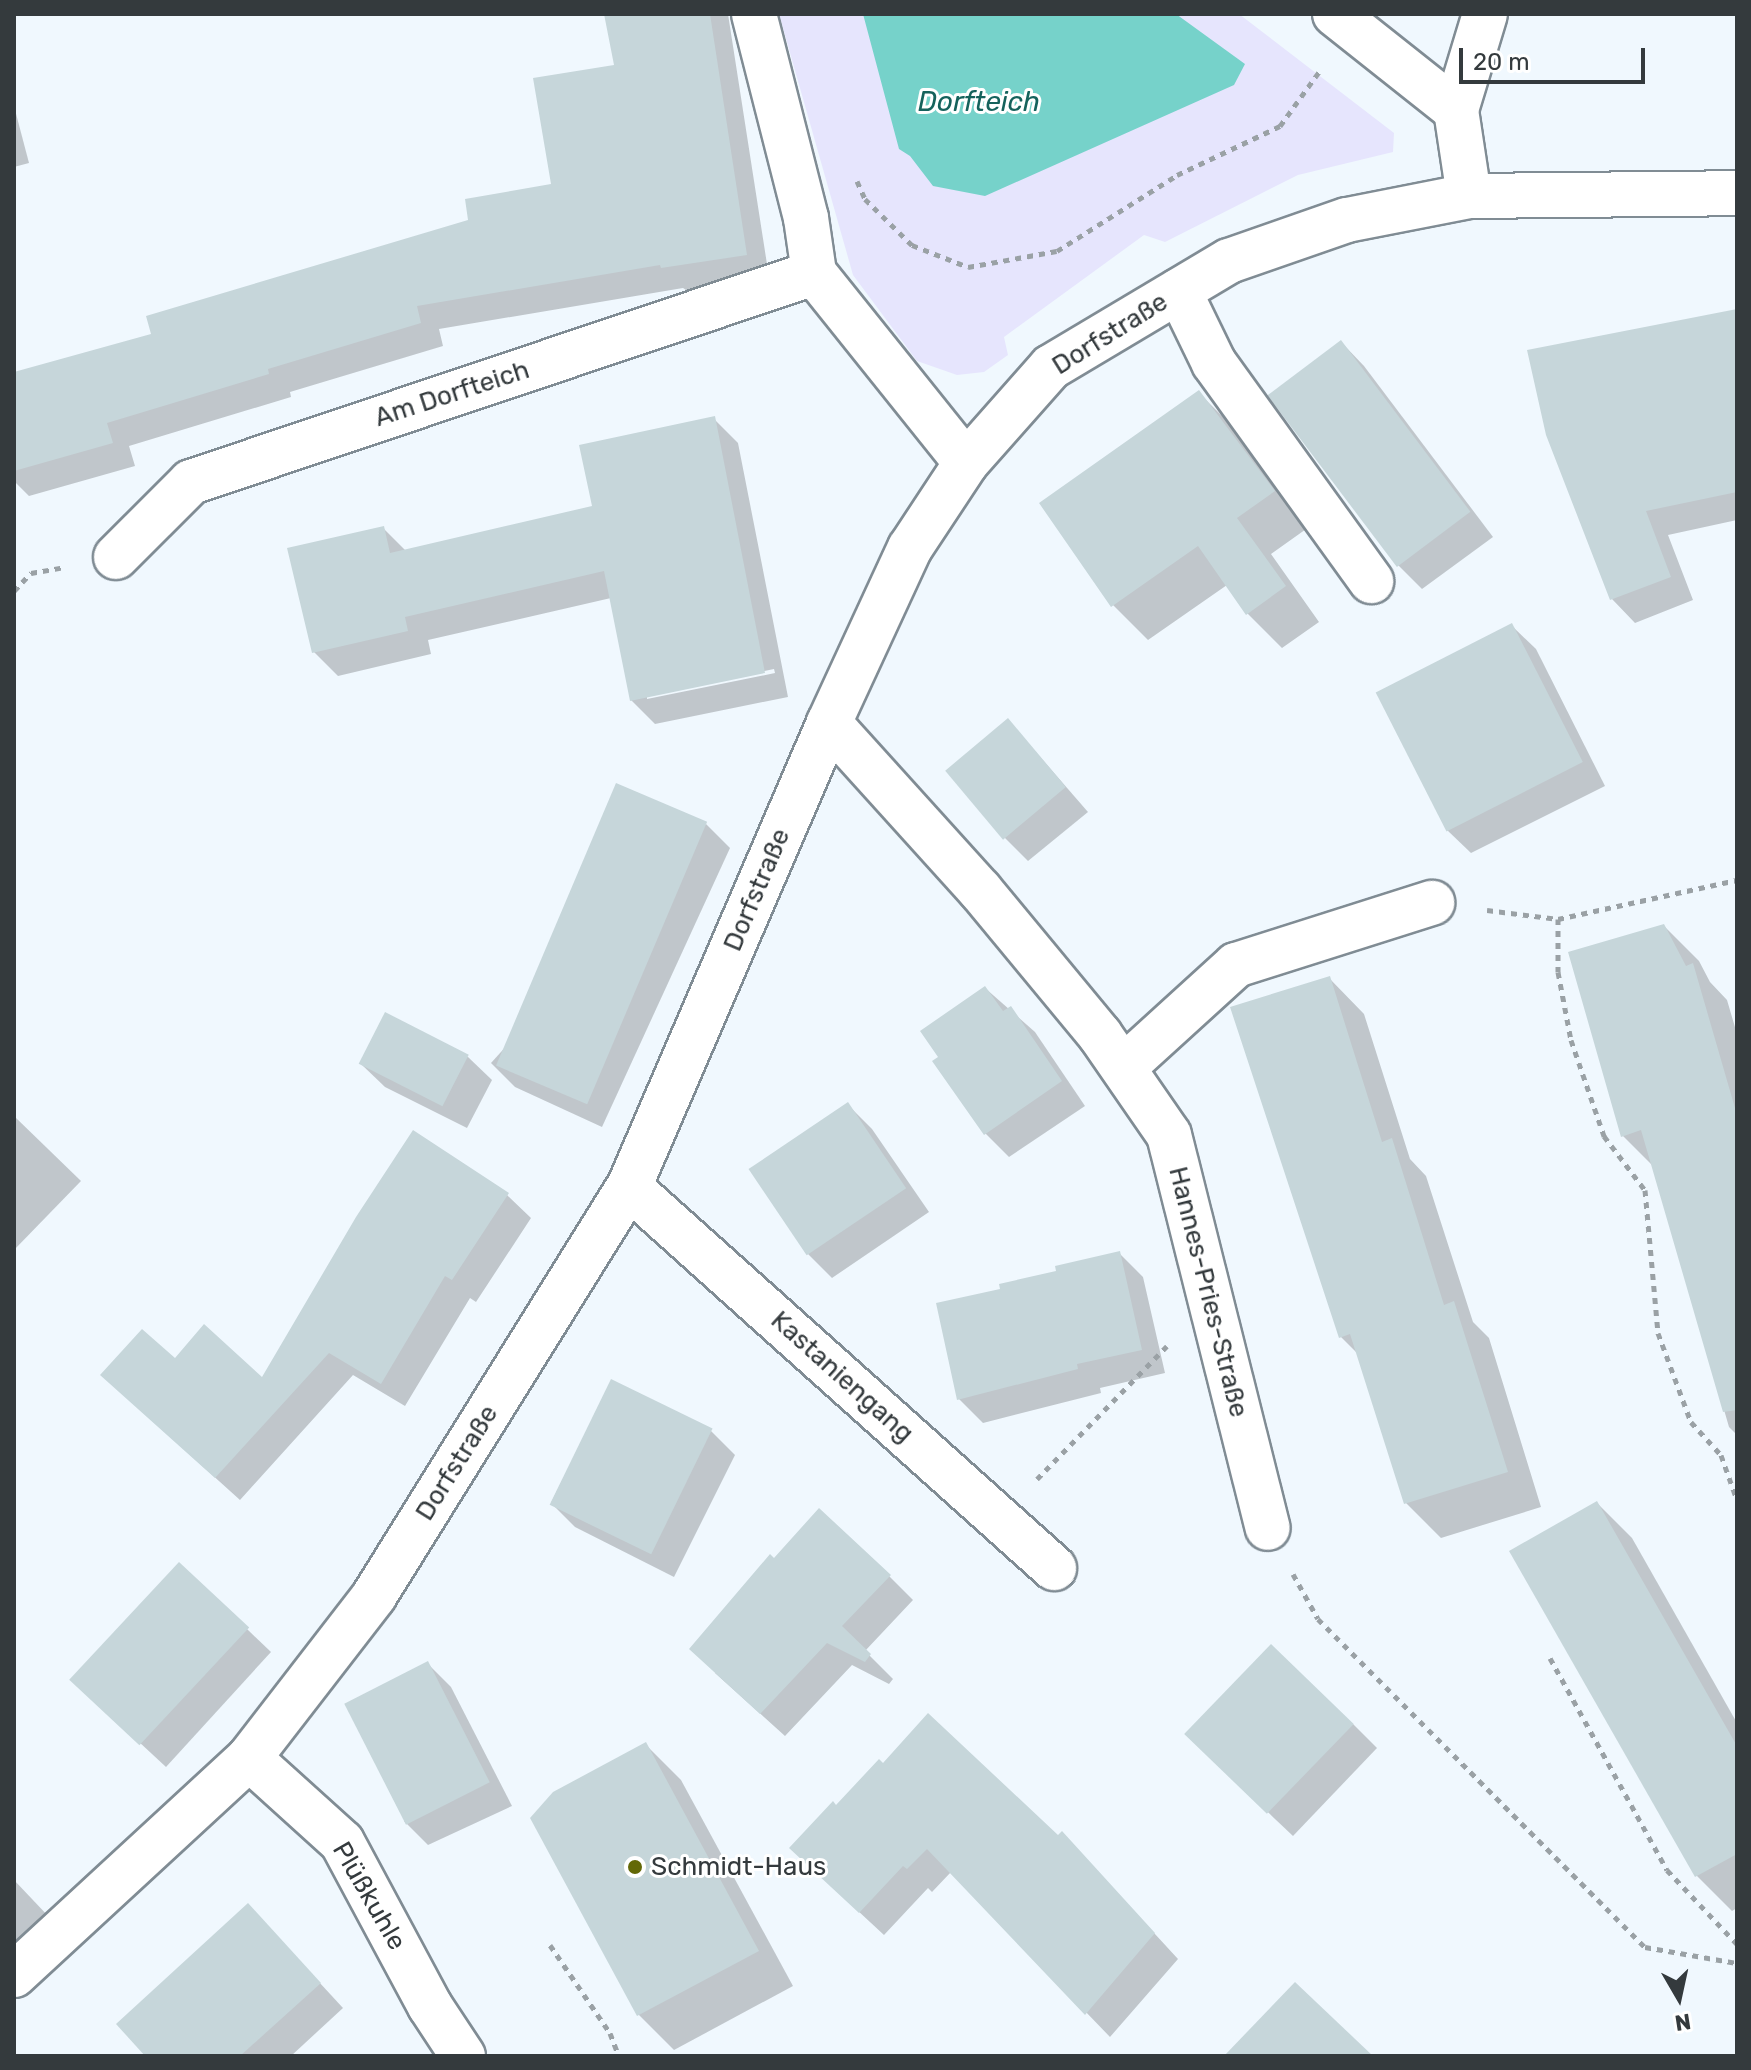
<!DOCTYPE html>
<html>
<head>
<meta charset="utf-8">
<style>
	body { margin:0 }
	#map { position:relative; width:1751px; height:2070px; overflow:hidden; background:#f0f8fe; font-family:Rubik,sans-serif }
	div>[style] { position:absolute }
	.green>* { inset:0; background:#e6e5fd }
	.water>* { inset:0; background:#76d2ca }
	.shadow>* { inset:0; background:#0003 }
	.building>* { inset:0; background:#c6d6da; transform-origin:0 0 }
	.path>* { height:5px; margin-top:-2.5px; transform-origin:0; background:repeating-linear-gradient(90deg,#9aa1a5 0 6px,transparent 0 12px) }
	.roads { filter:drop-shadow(2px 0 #808c94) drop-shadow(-2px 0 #808c94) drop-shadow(0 2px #808c94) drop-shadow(0 -2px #808c94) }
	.minor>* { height:44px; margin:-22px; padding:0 22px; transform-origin:22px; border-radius:22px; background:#fff }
	.dots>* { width:22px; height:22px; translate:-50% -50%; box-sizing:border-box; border:4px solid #fff; border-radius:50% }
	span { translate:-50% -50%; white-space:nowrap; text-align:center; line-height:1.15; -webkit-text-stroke:6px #fff; paint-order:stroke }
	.street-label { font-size:26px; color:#343a3d }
	.poi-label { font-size:26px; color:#343a3d }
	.left { translate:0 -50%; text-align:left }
	.water-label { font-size:28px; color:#15625c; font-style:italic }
	.frame { position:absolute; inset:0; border:16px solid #343a3d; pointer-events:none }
	.north { position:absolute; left:1639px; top:1958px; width:80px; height:80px; -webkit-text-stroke:6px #fff; paint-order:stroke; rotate:171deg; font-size:22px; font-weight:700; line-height:32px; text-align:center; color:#343a3d }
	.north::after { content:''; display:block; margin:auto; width:28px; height:36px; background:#343a3d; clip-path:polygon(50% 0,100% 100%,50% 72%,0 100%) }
	.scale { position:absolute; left:1459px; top:48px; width:186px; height:36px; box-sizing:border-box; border:4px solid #343a3d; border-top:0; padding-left:10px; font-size:24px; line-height:28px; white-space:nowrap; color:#343a3d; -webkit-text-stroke:6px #fff; paint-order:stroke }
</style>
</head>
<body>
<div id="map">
	<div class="green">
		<i style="clip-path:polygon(779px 14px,1239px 14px,1394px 133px,1393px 152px,1298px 175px,1165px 242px,1144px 235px,1004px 337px,1008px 355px,984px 372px,957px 375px,917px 361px,853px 275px)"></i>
	</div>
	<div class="water">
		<i style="clip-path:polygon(863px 14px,1176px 14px,1245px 64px,1234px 85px,985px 196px,933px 186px,910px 156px,899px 149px)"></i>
	</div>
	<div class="shadow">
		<i style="clip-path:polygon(606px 14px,728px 14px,769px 277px,686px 290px,683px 288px,439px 329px,443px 346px,290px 392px,291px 397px,129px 446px,135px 466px,29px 496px,14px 481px,14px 374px,154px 336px,470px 222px,554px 186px,616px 67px)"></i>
		<i style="clip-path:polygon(14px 106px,29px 163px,14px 167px)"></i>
		<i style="clip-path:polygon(1737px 311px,1737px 520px,1668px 535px,1693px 600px,1635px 623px,1612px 599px,1548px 435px)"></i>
		<i style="clip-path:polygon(1341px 342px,1364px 366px,1493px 537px,1422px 589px,1398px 565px)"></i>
		<i style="clip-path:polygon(1199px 393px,1234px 428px,1309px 527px,1271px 554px,1319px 622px,1282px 648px,1247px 613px,1227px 585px,1148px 640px,1113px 605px)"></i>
		<i style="clip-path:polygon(evenodd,714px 419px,738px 443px,788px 697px,655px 724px,631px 700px,611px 598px,428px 640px,431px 654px,338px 676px,314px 652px,383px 528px,406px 551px,595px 508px,714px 419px,774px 669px,775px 673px,647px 699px,647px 695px,774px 669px)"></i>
		<i style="clip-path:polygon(1512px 626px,1536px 649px,1605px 786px,1471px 853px,1447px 830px)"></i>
		<i style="clip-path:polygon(1008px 720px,1088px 812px,1028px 861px,1004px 837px)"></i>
		<i style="clip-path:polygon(706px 824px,730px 848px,602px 1127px,515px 1087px,491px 1063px)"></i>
		<i style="clip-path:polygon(1664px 926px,1699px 961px,1710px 982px,1727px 1000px,1737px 1034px,1737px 1435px,1729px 1427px,1654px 1167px,1623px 1136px)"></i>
		<i style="clip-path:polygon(1330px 979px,1364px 1014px,1410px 1159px,1426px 1176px,1473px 1322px,1489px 1338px,1541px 1507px,1441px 1538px,1406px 1503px,1359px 1355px,1340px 1336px)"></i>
		<i style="clip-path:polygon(985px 988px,1035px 1032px,1085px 1106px,1009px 1157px,985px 1133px,941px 1057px)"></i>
		<i style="clip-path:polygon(468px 1057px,492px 1080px,467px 1128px,385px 1087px,361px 1064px)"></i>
		<i style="clip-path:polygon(848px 1105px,872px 1129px,929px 1212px,832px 1278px,808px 1254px)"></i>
		<i style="clip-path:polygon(14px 1116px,81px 1181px,14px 1250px)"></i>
		<i style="clip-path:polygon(507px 1195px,531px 1218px,476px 1302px,470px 1298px,405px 1406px,353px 1375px,240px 1500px,127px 1398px,175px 1360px,262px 1380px)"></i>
		<i style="clip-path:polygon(1119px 1253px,1143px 1277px,1165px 1373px,1100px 1388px,1101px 1393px,983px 1423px,959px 1399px,1058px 1272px)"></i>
		<i style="clip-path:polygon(612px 1382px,711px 1431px,735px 1455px,674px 1577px,575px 1527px,551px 1503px)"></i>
		<i style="clip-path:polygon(1597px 1503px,1632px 1538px,1737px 1723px,1737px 1908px,1732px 1911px,1697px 1876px,1512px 1551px)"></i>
		<i style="clip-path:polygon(774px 1560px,889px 1576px,913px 1600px,865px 1651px,893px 1679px,889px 1684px,852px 1665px,785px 1736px,715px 1673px)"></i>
		<i style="clip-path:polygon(247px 1629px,271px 1652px,166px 1767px,97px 1703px)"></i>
		<i style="clip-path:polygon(427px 1663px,451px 1687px,512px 1806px,428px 1845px,404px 1821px)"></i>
		<i style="clip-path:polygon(1353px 1724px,1377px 1748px,1293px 1836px,1212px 1759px)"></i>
		<i style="clip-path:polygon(646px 1745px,681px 1780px,793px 1986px,674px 2050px,639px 2015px,532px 1818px)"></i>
		<i style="clip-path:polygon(837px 1808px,1058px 1838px,1085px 1858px,1178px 1959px,1110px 2037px,951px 1872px,932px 1892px,928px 1888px,884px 1935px,816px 1872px)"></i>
		<i style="clip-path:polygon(14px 1880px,50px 1918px,14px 1952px)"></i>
		<i style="clip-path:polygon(271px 1930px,343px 2008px,291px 2056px,148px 2056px)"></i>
	</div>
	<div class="building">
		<i style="clip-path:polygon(604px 14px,710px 14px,747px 255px,661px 268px,660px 265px,417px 306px,421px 323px,268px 369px,269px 374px,107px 423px,113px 443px,14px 471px,14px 372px,151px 334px,146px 316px,468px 220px,465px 199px,551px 184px,533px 78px,614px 65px)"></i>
		<i style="clip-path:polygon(1737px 309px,1737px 492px,1646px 511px,1671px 577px,1610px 600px,1546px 435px,1527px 350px)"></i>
		<i style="left:1341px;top:340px;width:215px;height:92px;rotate:53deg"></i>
		<i style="clip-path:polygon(1199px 390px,1275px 491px,1237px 518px,1286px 586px,1246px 615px,1198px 546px,1111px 607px,1039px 503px)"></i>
		<i style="clip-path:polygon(715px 416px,765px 673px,630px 701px,604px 571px,405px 617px,408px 631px,312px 653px,287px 548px,384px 526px,390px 553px,592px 506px,579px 445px)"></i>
		<i style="left:1512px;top:623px;width:156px;height:153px;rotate:63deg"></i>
		<i style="left:1008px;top:718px;width:90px;height:82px;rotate:50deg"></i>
		<i style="left:616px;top:783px;width:99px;height:307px;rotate:23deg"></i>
		<i style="clip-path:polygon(1664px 924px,1686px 966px,1693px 963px,1737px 1115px,1737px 1410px,1723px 1412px,1641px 1130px,1621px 1137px,1568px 952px)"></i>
		<i style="clip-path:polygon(1330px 976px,1382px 1142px,1392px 1138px,1444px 1305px,1454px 1301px,1508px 1472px,1404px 1504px,1350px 1334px,1339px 1338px,1230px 1007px)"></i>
		<i style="clip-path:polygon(985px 986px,1003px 1011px,1011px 1006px,1062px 1081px,984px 1135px,932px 1061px,938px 1057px,920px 1031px)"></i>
		<i style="left:385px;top:1012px;width:94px;height:58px;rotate:27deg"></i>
		<i style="left:848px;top:1102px;width:104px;height:120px;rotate:56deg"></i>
		<i style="clip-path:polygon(413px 1130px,509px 1193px,452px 1280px,445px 1276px,381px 1384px,329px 1353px,215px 1478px,100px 1375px,142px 1329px,175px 1358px,204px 1324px,262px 1377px,356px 1217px)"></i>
		<i style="clip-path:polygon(1120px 1251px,1142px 1350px,1077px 1364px,1078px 1369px,957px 1400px,936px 1303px,1000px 1289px,999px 1284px,1056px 1271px,1055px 1266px)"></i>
		<i style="left:611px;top:1379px;width:113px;height:140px;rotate:26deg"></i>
		<i style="clip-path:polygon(1597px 1501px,1737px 1746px,1737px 1854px,1695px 1877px,1509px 1551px)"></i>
		<i style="clip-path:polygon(819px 1508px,891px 1575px,842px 1626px,871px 1654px,865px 1662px,827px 1643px,760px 1714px,689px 1649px,770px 1554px,774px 1558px)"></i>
		<i style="left:179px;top:1562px;width:96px;height:161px;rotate:43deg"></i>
		<i style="left:1271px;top:1644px;width:115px;height:125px;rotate:44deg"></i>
		<i style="left:428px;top:1661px;width:136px;height:94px;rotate:63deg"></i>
		<i style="clip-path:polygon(928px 1713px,1058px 1835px,1062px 1831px,1155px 1933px,1085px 2015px,927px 1849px,907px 1869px,903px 1866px,859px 1913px,789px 1848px,833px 1801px,836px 1805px,879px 1759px,883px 1763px)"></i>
		<i style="clip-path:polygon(646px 1742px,759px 1951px,637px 2016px,530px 1818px,553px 1792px)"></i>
		<i style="clip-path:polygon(248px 1903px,321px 1983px,240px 2056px,145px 2056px,116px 2024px)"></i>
		<i style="clip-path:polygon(1295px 1982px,1373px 2056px,1224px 2056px)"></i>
	</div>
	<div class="path">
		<i style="left:857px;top:181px;width:20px;rotate:66deg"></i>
		<i style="left:865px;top:199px;width:66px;rotate:44.4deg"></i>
		<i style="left:912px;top:245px;width:60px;rotate:21.4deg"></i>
		<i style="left:968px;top:267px;width:90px;rotate:-10.2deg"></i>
		<i style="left:1057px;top:251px;width:142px;rotate:-32.3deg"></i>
		<i style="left:1177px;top:175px;width:114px;rotate:-25.4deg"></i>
		<i style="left:1280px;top:126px;width:67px;rotate:-54.2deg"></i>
		<i style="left:14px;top:591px;width:25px;rotate:-47deg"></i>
		<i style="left:31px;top:573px;width:34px;rotate:-10deg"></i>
		<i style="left:1487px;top:910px;width:72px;rotate:7.2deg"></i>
		<i style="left:1558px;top:919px;width:183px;rotate:-12.3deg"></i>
		<i style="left:1558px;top:919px;width:53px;rotate:90deg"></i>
		<i style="left:1558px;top:972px;width:69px;rotate:79.2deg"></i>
		<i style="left:1571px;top:1040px;width:102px;rotate:71deg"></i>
		<i style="left:1604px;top:1136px;width:68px;rotate:52.8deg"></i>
		<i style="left:1645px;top:1190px;width:144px;rotate:84.8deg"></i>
		<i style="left:1658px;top:1333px;width:95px;rotate:69.7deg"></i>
		<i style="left:1691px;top:1422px;width:45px;rotate:47.7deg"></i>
		<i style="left:1721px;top:1455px;width:48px;rotate:70.4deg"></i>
		<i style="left:1037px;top:1479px;width:186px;rotate:-45.7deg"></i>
		<i style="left:1293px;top:1574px;width:51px;rotate:60.9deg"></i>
		<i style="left:1318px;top:1619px;width:463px;rotate:45.1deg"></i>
		<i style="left:1645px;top:1947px;width:93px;rotate:9.9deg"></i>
		<i style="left:1550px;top:1658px;width:242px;rotate:61.1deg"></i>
		<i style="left:1667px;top:1870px;width:102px;rotate:46.6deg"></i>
		<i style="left:550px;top:1945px;width:107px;rotate:55.7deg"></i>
		<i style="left:610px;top:2033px;width:25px;rotate:69deg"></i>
	</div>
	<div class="roads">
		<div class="minor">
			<i style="left:754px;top:14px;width:211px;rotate:75.7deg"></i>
			<i style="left:806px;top:218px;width:56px;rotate:81.7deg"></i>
			<i style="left:814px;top:273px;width:243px;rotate:51.3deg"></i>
			<i style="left:1335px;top:14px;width:154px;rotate:38.4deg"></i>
			<i style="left:1456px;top:110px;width:87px;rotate:81.4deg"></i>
			<i style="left:1456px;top:110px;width:100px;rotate:-73.2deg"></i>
			<i style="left:1179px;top:291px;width:80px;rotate:64.1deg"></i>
			<i style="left:1214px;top:363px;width:269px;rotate:54.2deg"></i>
			<i style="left:116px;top:557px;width:106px;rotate:-45deg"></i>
			<i style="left:191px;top:482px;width:657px;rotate:-18.55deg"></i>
			<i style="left:829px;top:723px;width:225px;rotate:47.9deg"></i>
			<i style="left:980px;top:890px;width:188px;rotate:50.4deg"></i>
			<i style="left:1100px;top:1035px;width:121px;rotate:55.4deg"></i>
			<i style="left:1169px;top:1135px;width:405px;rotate:75.9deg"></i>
			<i style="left:1125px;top:1066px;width:150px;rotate:-42.3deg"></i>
			<i style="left:1236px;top:965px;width:206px;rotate:-17.6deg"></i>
			<i style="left:629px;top:1187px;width:571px;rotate:41.88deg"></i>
			<i style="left:249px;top:1758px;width:125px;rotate:42.1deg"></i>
			<i style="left:342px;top:1842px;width:186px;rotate:61.8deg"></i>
			<i style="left:430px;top:2006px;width:60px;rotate:56.6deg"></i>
			<i style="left:14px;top:1975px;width:320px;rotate:-42.7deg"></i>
			<i style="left:249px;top:1758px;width:205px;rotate:-52.3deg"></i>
			<i style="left:374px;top:1596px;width:482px;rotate:-58.1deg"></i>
			<i style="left:629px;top:1187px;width:505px;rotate:-66.68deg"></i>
			<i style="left:829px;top:723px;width:193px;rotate:-65.2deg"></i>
			<i style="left:910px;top:548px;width:102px;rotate:-56.6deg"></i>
			<i style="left:966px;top:463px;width:128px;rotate:-48.5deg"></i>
			<i style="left:1051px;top:367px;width:207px;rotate:-30.8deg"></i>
			<i style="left:1229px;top:261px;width:125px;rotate:-19.2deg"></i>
			<i style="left:1347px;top:220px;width:124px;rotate:-11.1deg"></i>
			<i style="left:1469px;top:196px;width:268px;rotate:-0.6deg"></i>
		</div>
	</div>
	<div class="dots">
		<i style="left:635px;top:1867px;background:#636807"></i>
	</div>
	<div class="street-label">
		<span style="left:1110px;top:334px;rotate:-32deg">Dorfstraße</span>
		<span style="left:452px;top:394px;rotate:-18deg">Am Dorfteich</span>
		<span style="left:757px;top:890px;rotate:-67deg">Dorfstraße</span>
		<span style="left:1208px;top:1292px;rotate:76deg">Hannes-Pries-Straße</span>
		<span style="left:842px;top:1377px;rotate:42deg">Kastaniengang</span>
		<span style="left:457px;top:1463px;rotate:-58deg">Dorfstraße</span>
		<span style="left:369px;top:1896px;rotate:60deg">Plüßkuhle</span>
	</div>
	<div class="poi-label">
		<span class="left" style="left:651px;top:1867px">Schmidt-Haus</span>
	</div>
	<div class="water-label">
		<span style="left:979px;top:102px">Dorfteich</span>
	</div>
	<div class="frame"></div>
	<div class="north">N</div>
	<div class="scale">20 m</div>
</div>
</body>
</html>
